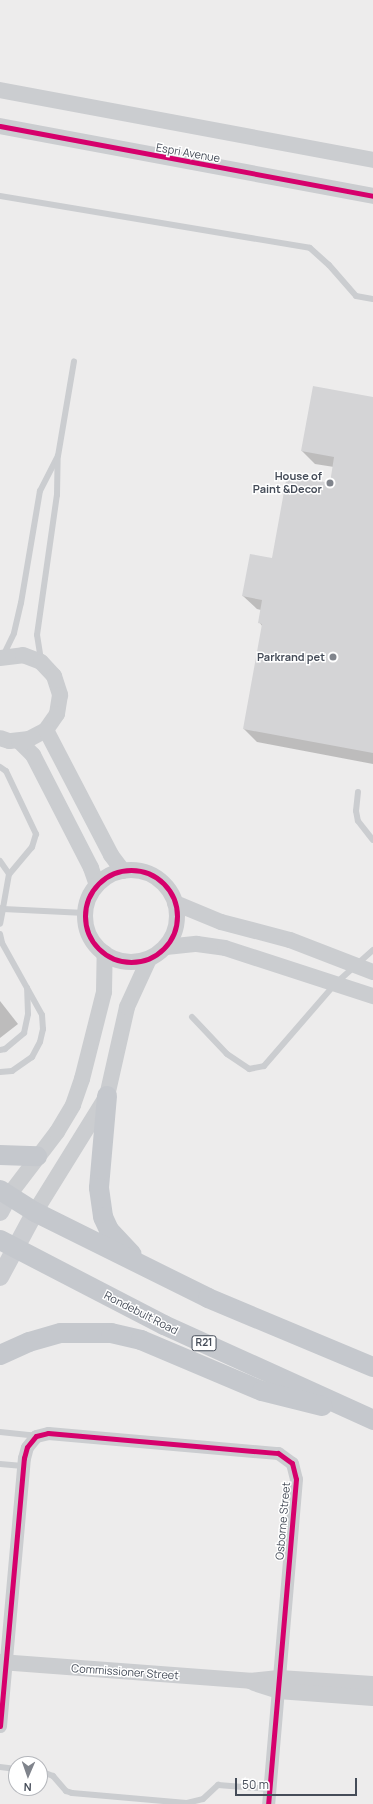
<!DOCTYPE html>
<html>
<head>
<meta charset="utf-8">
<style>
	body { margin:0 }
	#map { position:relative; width:373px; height:1804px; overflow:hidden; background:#edecec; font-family:Manrope,sans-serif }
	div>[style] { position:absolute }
	.shadow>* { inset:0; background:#0003 }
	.building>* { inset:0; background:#d4d4d6 }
	.service>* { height:6px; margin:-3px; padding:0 3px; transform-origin:3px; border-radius:3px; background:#cbcdd0 }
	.minor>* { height:13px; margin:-6.5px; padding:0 6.5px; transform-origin:6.5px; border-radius:6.5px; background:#cbcdd0 }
	.tertiary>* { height:16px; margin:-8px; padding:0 8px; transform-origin:8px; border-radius:8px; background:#cbcdd0 }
	.tertiary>.ring { margin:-8px; padding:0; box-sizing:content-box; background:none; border:16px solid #cbcdd0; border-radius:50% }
	.secondary>* { height:18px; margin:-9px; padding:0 9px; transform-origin:9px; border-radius:9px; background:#cbcdd1 }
	.primary>* { height:20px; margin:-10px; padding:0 10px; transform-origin:10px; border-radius:10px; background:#c5c8cd }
	.cycleway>* { height:5px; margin:-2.5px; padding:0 2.5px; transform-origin:2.5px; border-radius:2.5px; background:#d6006c }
	.cycleway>.ring { margin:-2.5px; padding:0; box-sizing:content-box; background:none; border:5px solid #d6006c; border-radius:50% }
	.dots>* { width:11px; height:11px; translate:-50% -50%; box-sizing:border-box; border:2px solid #fff; border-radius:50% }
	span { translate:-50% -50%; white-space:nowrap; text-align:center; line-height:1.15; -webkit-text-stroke:3px #fff; paint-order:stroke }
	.shield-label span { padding:1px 3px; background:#fff; border:1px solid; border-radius:3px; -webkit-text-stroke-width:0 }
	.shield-label { font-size:10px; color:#454c58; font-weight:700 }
	.street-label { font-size:11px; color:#454c58 }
	.poi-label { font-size:11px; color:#454c58; font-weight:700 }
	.right { translate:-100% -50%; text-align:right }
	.north { position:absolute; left:8px; top:1756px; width:40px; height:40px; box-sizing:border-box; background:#fff; border:1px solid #b5b7bc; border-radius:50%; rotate:182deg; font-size:11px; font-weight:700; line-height:16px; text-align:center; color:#454c58 }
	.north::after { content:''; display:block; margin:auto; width:14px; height:18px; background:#80848c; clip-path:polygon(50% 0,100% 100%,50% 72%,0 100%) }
	.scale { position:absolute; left:235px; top:1778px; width:122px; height:18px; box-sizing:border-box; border:2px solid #454c58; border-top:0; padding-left:5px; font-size:12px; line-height:14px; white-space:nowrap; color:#454c58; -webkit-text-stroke:3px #fff; paint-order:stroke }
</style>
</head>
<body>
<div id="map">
	<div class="shadow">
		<i style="clip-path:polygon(373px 398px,373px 764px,257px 742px,244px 729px,263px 627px,259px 622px,261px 610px,257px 609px,243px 596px,330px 484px,334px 467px,315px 464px,302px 451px)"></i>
		<i style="clip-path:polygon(0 1001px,18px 1024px,0 1038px)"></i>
	</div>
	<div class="building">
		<i style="clip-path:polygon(313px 386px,373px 397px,373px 753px,243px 729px,262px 624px,258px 623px,262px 600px,242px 596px,250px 554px,272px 558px,287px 475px,330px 483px,334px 457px,301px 451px)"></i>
	</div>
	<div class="service">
		<i style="left:0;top:196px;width:314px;rotate:9.5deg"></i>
		<i style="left:310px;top:248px;width:25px;rotate:42deg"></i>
		<i style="left:329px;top:265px;width:41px;rotate:48.9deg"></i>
		<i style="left:356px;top:296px;width:17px;rotate:10deg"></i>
		<i style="left:3px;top:656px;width:25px;rotate:-64deg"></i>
		<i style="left:14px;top:633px;width:31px;rotate:-77deg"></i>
		<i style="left:21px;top:603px;width:114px;rotate:-80.4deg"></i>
		<i style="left:40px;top:491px;width:37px;rotate:-63deg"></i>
		<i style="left:41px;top:660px;width:25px;rotate:-99deg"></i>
		<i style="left:37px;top:635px;width:141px;rotate:-81.9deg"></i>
		<i style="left:57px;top:495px;width:39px;rotate:-89deg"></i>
		<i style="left:58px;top:456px;width:96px;rotate:-80.4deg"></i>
		<i style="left:0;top:767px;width:7px;rotate:34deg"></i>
		<i style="left:6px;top:771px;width:70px;rotate:64.5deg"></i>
		<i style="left:36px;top:834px;width:14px;rotate:107deg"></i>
		<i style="left:32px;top:847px;width:35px;rotate:130deg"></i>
		<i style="left:9px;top:874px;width:36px;rotate:100deg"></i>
		<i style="left:3px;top:909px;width:82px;rotate:2.8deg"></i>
		<i style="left:358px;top:792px;width:19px;rotate:96deg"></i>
		<i style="left:356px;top:811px;width:10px;rotate:79deg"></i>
		<i style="left:358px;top:821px;width:24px;rotate:52deg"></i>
		<i style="left:0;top:861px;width:16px;rotate:55deg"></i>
		<i style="left:0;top:908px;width:3px;rotate:18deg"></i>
		<i style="left:3px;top:909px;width:15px;rotate:101deg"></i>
		<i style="left:0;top:934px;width:9px;rotate:77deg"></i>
		<i style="left:2px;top:943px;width:82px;rotate:60.9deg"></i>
		<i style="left:42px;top:1015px;width:14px;rotate:86deg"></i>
		<i style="left:43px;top:1029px;width:13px;rotate:103deg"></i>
		<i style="left:40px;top:1042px;width:17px;rotate:118deg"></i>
		<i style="left:32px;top:1057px;width:24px;rotate:145deg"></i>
		<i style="left:12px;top:1071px;width:12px;rotate:175deg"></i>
		<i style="left:192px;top:1017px;width:51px;rotate:46.6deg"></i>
		<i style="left:227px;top:1054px;width:27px;rotate:34deg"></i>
		<i style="left:249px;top:1069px;width:15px;rotate:-11deg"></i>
		<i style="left:264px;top:1066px;width:108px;rotate:-49.1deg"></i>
		<i style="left:335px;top:984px;width:51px;rotate:-41.8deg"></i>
		<i style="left:0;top:1050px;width:5px;rotate:-11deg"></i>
		<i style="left:5px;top:1049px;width:25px;rotate:-40deg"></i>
		<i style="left:24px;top:1033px;width:19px;rotate:-78deg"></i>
		<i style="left:28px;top:1014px;width:26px;rotate:-92deg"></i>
		<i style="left:0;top:1432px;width:36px;rotate:6deg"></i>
		<i style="left:0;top:1464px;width:23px;rotate:5deg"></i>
		<i style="left:0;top:1767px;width:16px;rotate:7deg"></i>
		<i style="left:40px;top:1771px;width:14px;rotate:21deg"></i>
		<i style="left:53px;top:1776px;width:20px;rotate:49deg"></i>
		<i style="left:66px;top:1791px;width:6px;rotate:18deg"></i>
		<i style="left:72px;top:1793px;width:115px;rotate:5deg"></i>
		<i style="left:187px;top:1803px;width:16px;rotate:-14deg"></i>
		<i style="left:203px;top:1799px;width:21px;rotate:-43deg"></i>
		<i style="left:218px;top:1785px;width:52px;rotate:4.4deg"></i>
	</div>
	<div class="minor">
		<i style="left:0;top:1726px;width:269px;rotate:-84.9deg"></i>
		<i style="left:24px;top:1458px;width:11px;rotate:-75deg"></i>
		<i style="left:27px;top:1447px;width:14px;rotate:-51deg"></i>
		<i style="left:36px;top:1436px;width:12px;rotate:-14deg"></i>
		<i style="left:48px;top:1433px;width:231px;rotate:5deg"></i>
		<i style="left:278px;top:1453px;width:17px;rotate:36deg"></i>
		<i style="left:292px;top:1463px;width:16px;rotate:76deg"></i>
		<i style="left:296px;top:1479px;width:326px;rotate:94.9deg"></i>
	</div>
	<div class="tertiary">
		<i style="left:0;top:90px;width:380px;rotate:10.6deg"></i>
		<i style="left:0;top:126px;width:380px;rotate:10.6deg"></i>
		<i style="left:0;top:658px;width:23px;rotate:-7deg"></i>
		<i style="left:23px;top:655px;width:19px;rotate:21deg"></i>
		<i style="left:41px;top:662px;width:19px;rotate:47deg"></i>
		<i style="left:54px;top:676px;width:20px;rotate:72deg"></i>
		<i style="left:60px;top:695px;width:19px;rotate:99deg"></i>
		<i style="left:57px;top:714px;width:19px;rotate:125deg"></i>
		<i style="left:46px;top:730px;width:19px;rotate:152deg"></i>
		<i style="left:29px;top:739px;width:20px;rotate:174deg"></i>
		<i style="left:9px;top:741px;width:9px;rotate:-162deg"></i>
		<i style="left:46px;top:730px;width:141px;rotate:62.5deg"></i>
		<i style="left:111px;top:855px;width:20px;rotate:53deg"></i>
		<i style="left:19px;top:741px;width:20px;rotate:45deg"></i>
		<i style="left:33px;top:755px;width:127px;rotate:62.8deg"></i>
		<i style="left:91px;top:868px;width:18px;rotate:71deg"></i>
		<i class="ring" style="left:85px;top:870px;width:76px;height:76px"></i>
		<i style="left:175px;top:903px;width:50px;rotate:22.4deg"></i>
		<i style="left:221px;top:922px;width:71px;rotate:14.6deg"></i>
		<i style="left:290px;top:940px;width:89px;rotate:21.1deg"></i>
		<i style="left:166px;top:947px;width:31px;rotate:-6deg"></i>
		<i style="left:197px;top:944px;width:28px;rotate:8deg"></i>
		<i style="left:225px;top:948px;width:156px;rotate:18deg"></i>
		<i style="left:9px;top:1195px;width:79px;rotate:-52.7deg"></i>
		<i style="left:57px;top:1132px;width:31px;rotate:-59deg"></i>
		<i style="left:73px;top:1105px;width:28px;rotate:-71deg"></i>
		<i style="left:82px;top:1079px;width:90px;rotate:-75.8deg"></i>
		<i style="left:104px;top:992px;width:39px;rotate:-89deg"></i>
		<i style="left:35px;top:1212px;width:137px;rotate:-58.2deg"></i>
		<i style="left:107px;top:1096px;width:91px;rotate:-77.3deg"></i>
		<i style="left:127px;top:1007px;width:53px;rotate:-65.4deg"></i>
		<i style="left:0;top:1662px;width:251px;rotate:4.3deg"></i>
		<i style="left:250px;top:1681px;width:29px;rotate:-6deg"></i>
		<i style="left:279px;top:1678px;width:94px;rotate:3.7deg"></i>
		<i style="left:254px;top:1683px;width:25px;rotate:18deg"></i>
		<i style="left:278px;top:1691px;width:95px;rotate:4.2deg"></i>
	</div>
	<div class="secondary">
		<i style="left:0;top:1212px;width:19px;rotate:-62deg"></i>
		<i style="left:0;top:1277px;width:74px;rotate:-61.7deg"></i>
	</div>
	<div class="primary">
		<i style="left:107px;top:1096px;width:92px;rotate:95deg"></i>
		<i style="left:99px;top:1188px;width:29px;rotate:82deg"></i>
		<i style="left:103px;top:1217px;width:14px;rotate:65deg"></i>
		<i style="left:109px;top:1230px;width:33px;rotate:47deg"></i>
		<i style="left:0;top:1155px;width:37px;rotate:2deg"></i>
		<i style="left:0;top:1190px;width:41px;rotate:32.2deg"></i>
		<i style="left:35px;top:1212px;width:193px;rotate:26.4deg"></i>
		<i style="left:208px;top:1298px;width:179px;rotate:22.7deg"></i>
		<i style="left:0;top:1240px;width:185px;rotate:27.4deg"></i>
		<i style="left:164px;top:1325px;width:230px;rotate:24.4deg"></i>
		<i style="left:0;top:1355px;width:32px;rotate:-24deg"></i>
		<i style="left:29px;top:1342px;width:33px;rotate:-16deg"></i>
		<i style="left:61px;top:1333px;width:50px"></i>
		<i style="left:111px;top:1333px;width:31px;rotate:13deg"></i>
		<i style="left:141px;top:1340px;width:131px;rotate:22.9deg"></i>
		<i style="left:262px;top:1391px;width:62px;rotate:14deg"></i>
	</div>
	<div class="cycleway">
		<i style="left:0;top:126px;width:380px;rotate:10.6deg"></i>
		<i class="ring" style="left:85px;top:870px;width:87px;height:87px"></i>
		<i style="left:0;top:1726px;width:269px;rotate:-84.9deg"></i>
		<i style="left:24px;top:1458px;width:11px;rotate:-75deg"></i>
		<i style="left:27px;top:1447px;width:14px;rotate:-51deg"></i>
		<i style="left:36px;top:1436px;width:12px;rotate:-14deg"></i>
		<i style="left:48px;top:1433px;width:231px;rotate:5deg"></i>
		<i style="left:278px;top:1453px;width:17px;rotate:36deg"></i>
		<i style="left:292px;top:1463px;width:16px;rotate:76deg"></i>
		<i style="left:296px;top:1479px;width:326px;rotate:94.9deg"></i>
	</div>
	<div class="dots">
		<i style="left:330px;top:483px;background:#80848c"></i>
		<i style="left:333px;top:657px;background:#80848c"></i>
	</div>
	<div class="shield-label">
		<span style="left:204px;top:1343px">R21</span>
	</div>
	<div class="street-label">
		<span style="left:188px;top:153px;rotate:10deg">Espri Avenue</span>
		<span style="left:141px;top:1313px;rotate:27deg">Rondebult Road</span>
		<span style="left:283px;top:1521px;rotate:-85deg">Osborne Street</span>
		<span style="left:125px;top:1672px;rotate:4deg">Commissioner Street</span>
	</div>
	<div class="poi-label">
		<span class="right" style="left:322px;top:483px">House of<br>Paint &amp;Decor</span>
		<span class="right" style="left:325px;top:657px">Parkrand pet</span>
	</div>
	<div class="north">N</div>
	<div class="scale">50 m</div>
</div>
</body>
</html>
